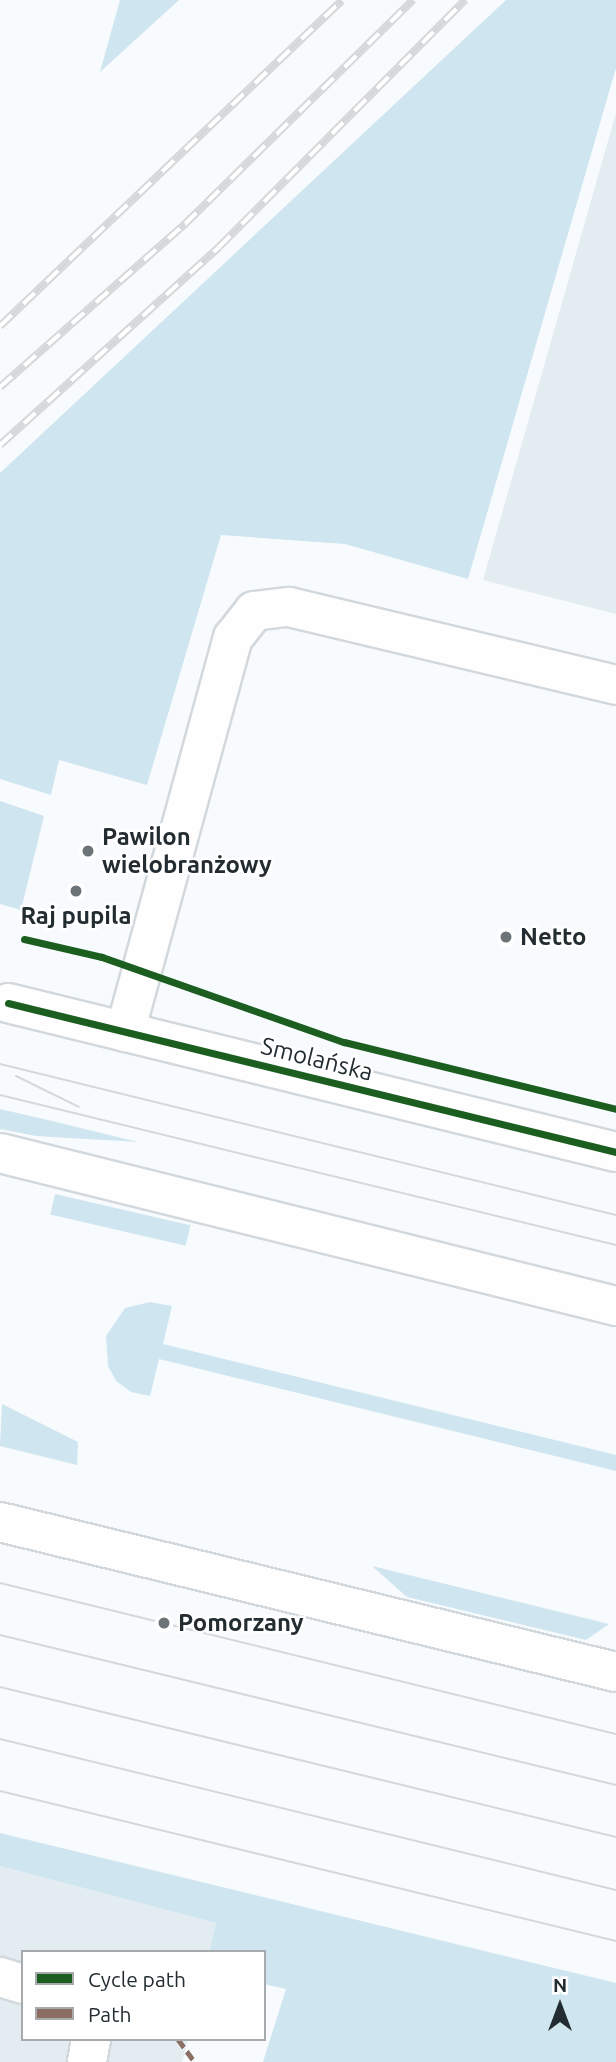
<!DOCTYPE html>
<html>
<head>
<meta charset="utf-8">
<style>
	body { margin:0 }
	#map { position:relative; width:616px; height:2062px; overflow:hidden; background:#f8fbfd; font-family:Ubuntu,sans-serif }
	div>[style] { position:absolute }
	.built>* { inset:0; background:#e3ecf1 }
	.green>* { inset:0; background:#cfe5f0; transform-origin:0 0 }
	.roads { filter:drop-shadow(2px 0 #d2d8dc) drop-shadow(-2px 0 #d2d8dc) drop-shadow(0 2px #d2d8dc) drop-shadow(0 -2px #d2d8dc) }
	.minor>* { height:38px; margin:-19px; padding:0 19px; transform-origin:19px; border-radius:19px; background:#fefeff }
	.tram>* { height:2px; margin:-1px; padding:0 1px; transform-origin:1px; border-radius:1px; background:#d6d7d8 }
	.rail>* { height:8px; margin-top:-4px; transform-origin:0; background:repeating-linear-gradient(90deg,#fff 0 16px,#d6d7d8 0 32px); box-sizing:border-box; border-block:2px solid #d6d7d8 }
	.quiet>* { height:5px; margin-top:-2.5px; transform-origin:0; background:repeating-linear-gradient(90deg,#8d6e63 0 10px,transparent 0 15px) }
	.cycleway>* { height:7px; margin:-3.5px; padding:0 3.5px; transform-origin:3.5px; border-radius:3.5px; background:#1b5e20 }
	.dots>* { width:19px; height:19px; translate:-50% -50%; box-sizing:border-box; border:4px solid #fff; border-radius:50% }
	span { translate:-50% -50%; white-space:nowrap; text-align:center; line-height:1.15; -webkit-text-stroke:5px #fff; paint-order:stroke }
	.poi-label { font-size:24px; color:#222c31; font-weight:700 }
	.left { translate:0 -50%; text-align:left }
	.street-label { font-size:24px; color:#222c31 }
	.legend { position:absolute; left:21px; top:1950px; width:245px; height:91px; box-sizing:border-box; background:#fff; border:2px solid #a7abad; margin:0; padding:9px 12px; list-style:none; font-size:21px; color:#222c31 }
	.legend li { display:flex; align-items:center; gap:14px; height:35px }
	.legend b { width:35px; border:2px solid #a7abad }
	.north { position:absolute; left:525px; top:1971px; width:70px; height:70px; -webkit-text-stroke:5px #fff; paint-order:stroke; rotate:0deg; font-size:19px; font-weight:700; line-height:28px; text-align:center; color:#222c31 }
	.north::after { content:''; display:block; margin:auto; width:24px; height:32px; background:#222c31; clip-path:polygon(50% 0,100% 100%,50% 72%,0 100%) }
</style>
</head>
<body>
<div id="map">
	<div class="built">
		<i style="clip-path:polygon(616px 113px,616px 614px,483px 580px)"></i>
		<i style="clip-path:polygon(0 1866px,216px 1923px,209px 1952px,23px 1952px,23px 2039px,188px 2039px,182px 2062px,0 2062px)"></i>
	</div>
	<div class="green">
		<i style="clip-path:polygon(120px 0,179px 0,100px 72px)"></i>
		<i style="clip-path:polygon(506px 0,616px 0,616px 68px,468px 579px,345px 544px,221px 535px,147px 785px,59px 760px,51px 795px,0 779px,0 473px)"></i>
		<i style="clip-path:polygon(0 801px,44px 816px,21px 910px,0 904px)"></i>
		<i style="clip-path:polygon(0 1109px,52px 1121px,138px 1142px,36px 1136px,0 1129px)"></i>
		<i style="left:55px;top:1194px;width:139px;height:21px;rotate:13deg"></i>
		<i style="clip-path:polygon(150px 1302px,172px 1306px,163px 1344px,616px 1455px,616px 1471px,159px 1359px,150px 1396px,131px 1392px,116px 1381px,108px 1366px,106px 1336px,125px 1308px)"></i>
		<i style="clip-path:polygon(2px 1404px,78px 1442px,77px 1465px,0 1446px)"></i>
		<i style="clip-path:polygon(372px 1566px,609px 1624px,586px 1640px,407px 1597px)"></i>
		<i style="clip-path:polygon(0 1833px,616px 1983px,616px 2062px,263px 2062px,286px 1989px,264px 1984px,264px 1952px,209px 1952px,216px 1923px,0 1866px)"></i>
	</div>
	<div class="roads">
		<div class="minor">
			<i style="left:8px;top:1003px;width:626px;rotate:13.77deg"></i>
			<i style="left:125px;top:1032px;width:409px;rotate:-74.7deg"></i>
			<i style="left:233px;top:638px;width:34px;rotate:-52deg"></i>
			<i style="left:254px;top:611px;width:35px;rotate:-7deg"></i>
			<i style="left:289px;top:607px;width:336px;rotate:13.4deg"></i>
			<i style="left:0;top:1153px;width:635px;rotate:13.95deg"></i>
			<i style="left:0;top:1522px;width:634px;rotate:13.69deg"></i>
			<i style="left:0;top:1977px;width:24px;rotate:17deg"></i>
			<i style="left:87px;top:2062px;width:23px;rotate:-80deg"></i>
		</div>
	</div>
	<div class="tram">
		<i style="left:0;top:1064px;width:634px;rotate:13.77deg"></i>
		<i style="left:16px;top:1076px;width:70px;rotate:26.2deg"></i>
		<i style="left:0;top:1095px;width:634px;rotate:13.69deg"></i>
		<i style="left:0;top:1583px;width:634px;rotate:13.77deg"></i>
		<i style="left:0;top:1635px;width:634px;rotate:13.69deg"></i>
		<i style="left:0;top:1687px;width:634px;rotate:13.69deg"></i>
		<i style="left:0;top:1739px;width:634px;rotate:13.77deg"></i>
		<i style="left:0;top:1791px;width:634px;rotate:13.69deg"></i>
	</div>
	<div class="rail">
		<i style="left:0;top:326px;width:472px;rotate:-43.6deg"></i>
		<i style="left:0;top:387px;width:247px;rotate:-41.4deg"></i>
		<i style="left:185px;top:224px;width:320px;rotate:-44.5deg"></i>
		<i style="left:0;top:445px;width:295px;rotate:-42.1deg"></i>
		<i style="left:219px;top:247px;width:349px;rotate:-45.1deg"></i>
	</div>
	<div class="quiet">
		<i style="left:178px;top:2039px;width:29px;rotate:54deg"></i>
	</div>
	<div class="cycleway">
		<i style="left:24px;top:939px;width:80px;rotate:13deg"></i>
		<i style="left:102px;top:957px;width:256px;rotate:19.4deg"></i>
		<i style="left:344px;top:1042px;width:280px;rotate:13.8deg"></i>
		<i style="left:8px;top:1003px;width:626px;rotate:13.77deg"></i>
	</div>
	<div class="dots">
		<i style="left:88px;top:851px;background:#6d7478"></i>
		<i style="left:76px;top:891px;background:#6d7478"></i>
		<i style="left:506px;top:937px;background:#6d7478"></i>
		<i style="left:164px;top:1623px;background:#6d7478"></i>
	</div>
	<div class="poi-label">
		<span class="left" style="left:102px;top:851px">Pawilon<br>wielobranżowy</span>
		<span style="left:76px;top:916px">Raj pupila</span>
		<span class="left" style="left:520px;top:937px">Netto</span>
		<span class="left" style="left:178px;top:1623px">Pomorzany</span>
	</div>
	<div class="street-label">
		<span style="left:317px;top:1059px;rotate:14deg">Smolańska</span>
	</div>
	<ul class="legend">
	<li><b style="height:9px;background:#1b5e20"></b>Cycle path</li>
	<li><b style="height:9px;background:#8d6e63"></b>Path</li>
	</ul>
	<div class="north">N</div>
</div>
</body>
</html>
